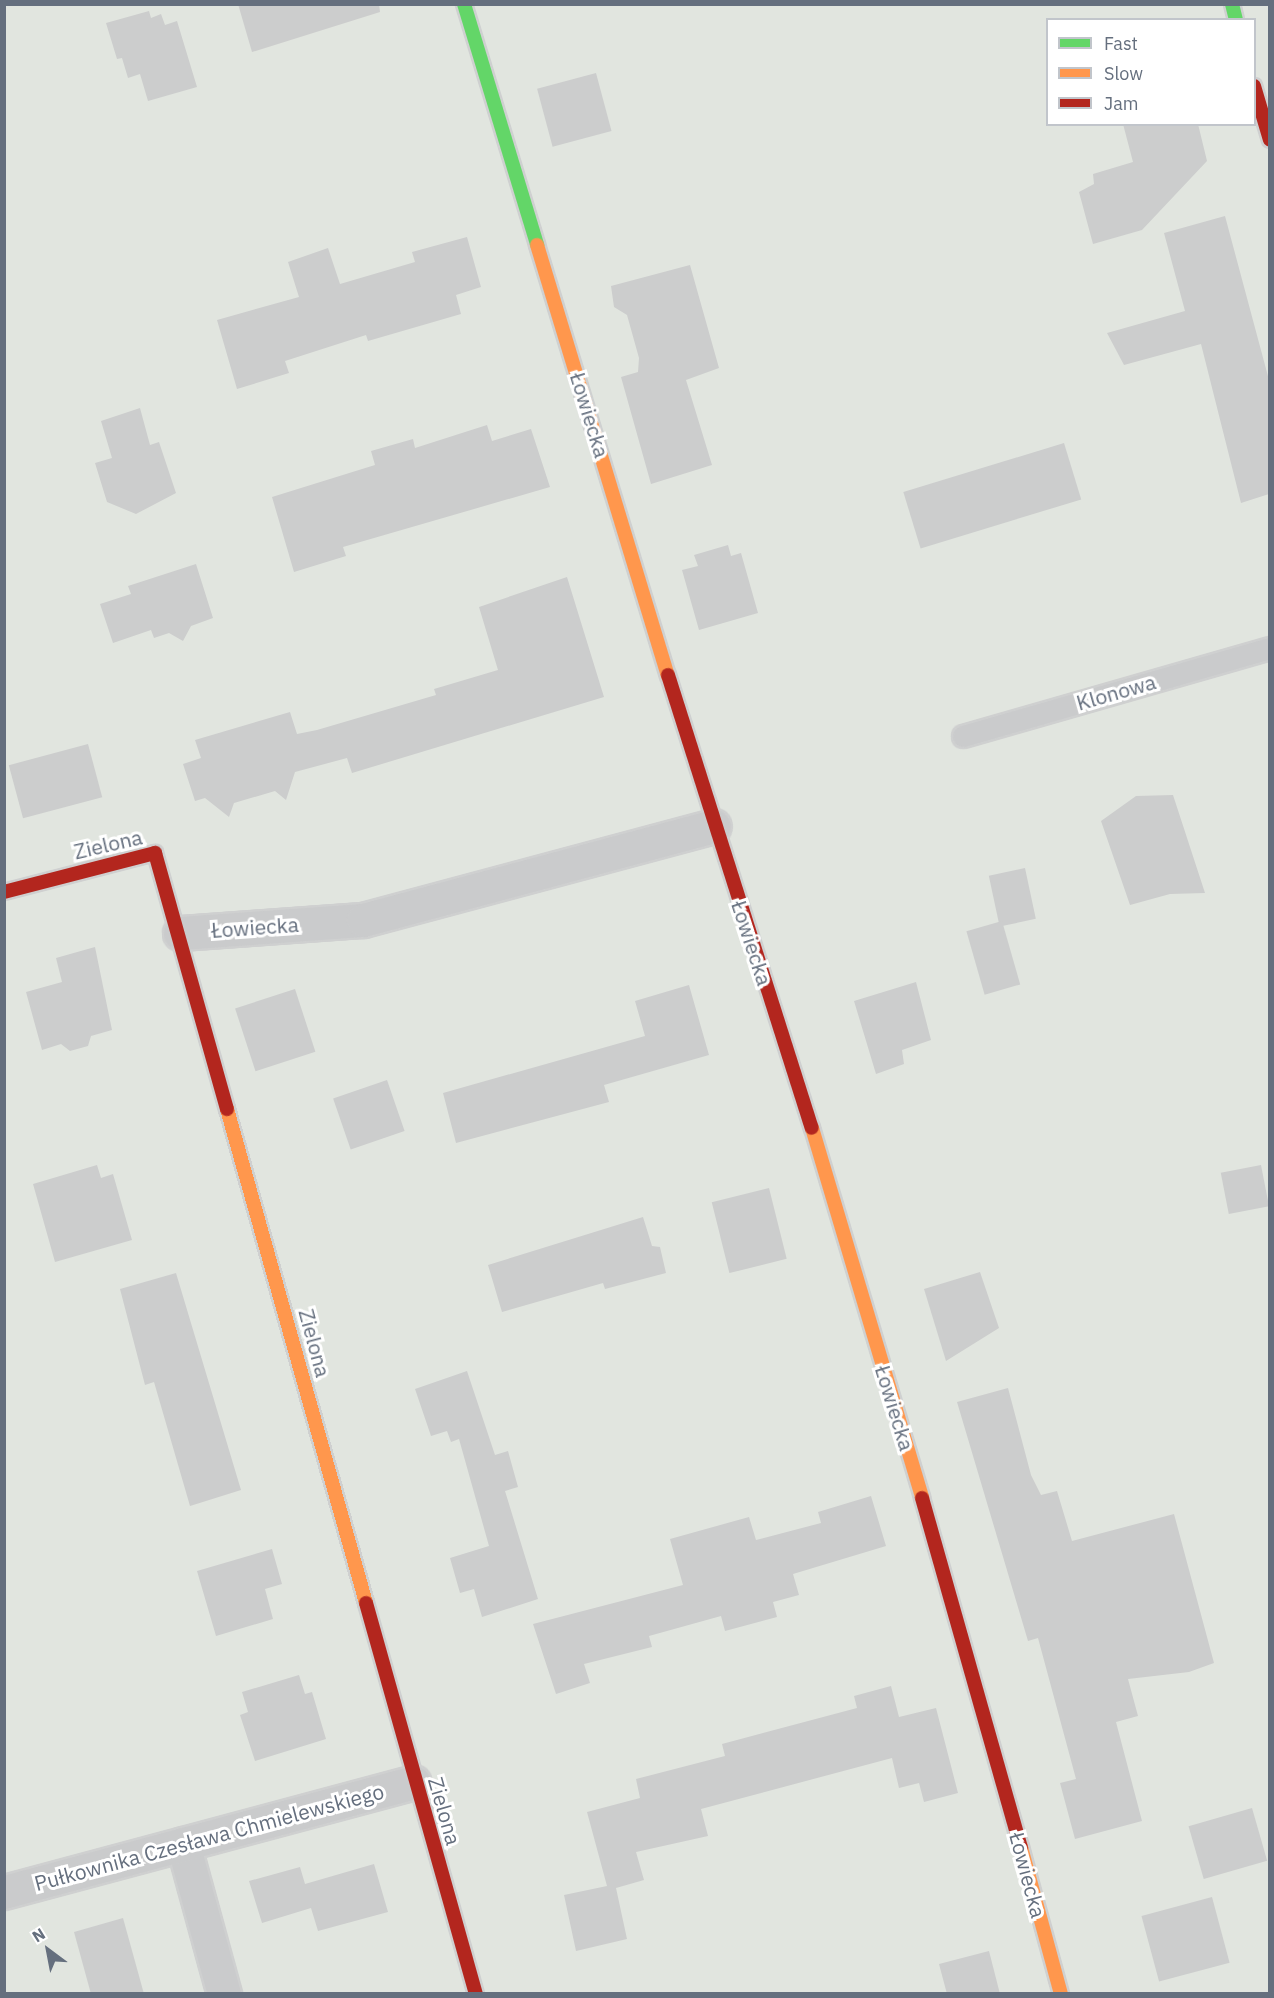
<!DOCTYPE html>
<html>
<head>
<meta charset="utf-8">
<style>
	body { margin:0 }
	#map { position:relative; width:1274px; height:1998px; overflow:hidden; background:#f2f2f1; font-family:"IBM Plex Sans",sans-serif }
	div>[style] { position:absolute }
	.green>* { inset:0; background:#e1e5df }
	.building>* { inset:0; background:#cccdcd; transform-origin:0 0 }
	.roads { filter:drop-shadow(2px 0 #cfd0d0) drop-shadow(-2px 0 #cfd0d0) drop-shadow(0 2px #cfd0d0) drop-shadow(0 -2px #cfd0d0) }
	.lane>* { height:21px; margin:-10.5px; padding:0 10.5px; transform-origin:10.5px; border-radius:10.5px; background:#cacbcc }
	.street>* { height:33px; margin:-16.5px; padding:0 16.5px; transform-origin:16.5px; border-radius:16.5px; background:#cacbcc }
	.fast>* { height:14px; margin:-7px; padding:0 7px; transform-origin:7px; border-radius:7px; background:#63d668 }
	.slow>* { height:14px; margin:-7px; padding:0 7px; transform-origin:7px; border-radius:7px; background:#ff974d }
	.jam>* { height:14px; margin:-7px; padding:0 7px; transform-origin:7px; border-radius:7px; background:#b3261e }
	span { translate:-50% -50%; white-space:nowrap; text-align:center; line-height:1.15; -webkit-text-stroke:6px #fff; paint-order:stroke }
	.street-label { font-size:21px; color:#656f7e }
	.frame { position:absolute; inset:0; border:6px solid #656f7e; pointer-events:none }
	.legend { position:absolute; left:1046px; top:18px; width:210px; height:108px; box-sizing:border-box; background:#fff; border:2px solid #c1c5cb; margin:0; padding:8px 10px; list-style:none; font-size:18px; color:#656f7e }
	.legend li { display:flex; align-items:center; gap:12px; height:30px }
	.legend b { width:30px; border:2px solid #c1c5cb }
	.north { position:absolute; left:18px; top:1920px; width:60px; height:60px; -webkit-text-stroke:4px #fff; paint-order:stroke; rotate:328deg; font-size:16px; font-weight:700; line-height:24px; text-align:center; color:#656f7e }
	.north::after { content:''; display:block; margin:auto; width:21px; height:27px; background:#656f7e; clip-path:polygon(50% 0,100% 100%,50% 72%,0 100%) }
</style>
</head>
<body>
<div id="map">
	<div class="green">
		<i style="clip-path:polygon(evenodd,5px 5px,1269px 5px,1269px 1993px,5px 1993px,5px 5px,1048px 20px,1254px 20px,1254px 124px,1048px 124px,1048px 20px)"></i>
	</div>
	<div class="building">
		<i style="clip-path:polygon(238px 4px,379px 4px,380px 12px,252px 52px)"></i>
		<i style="clip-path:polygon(149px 11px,151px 18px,161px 14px,165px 25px,177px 21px,197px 87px,148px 101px,140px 74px,128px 78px,122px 58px,117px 59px,106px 23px)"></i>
		<i style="left:596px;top:73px;width:60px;height:61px;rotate:75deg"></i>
		<i style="clip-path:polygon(1123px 124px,1198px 124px,1207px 161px,1142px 230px,1093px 244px,1079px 192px,1094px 184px,1093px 174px,1133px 162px)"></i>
		<i style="clip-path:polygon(1225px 216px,1269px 380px,1269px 494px,1241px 503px,1201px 344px,1124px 365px,1107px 333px,1185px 311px,1164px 233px)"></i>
		<i style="clip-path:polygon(467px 237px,481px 287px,456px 295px,461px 314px,368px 341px,366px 335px,285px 361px,289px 373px,237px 389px,217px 320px,299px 297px,288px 262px,328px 248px,340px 284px,415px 262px,412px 252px)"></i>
		<i style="clip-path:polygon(690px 265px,719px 368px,686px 380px,712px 465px,651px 484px,621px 377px,638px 372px,639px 358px,627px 315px,614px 307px,611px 286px)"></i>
		<i style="clip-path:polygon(140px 408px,150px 445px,159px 442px,176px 493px,136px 514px,107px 502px,95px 463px,112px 458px,101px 421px)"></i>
		<i style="clip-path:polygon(487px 425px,492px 441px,531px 429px,550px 487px,343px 547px,346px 556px,294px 572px,272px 497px,375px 465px,371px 451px,413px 439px,415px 448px)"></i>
		<i style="left:1064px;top:443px;width:59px;height:168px;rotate:73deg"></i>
		<i style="clip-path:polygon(728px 545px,731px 556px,741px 553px,758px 613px,699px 630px,682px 570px,698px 566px,694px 555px)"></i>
		<i style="clip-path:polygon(196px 564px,213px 618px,191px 626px,183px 641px,169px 633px,154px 638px,151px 630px,113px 643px,100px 604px,131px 594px,128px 586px)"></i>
		<i style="clip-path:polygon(567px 577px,604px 697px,352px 773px,347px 758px,295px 772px,286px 800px,275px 791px,234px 803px,229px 817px,205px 798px,195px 801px,183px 764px,201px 758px,195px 740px,290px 712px,297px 734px,317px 730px,436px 695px,434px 689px,498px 670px,479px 607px)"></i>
		<i style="left:88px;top:744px;width:55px;height:82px;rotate:75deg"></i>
		<i style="clip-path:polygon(1173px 795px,1205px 893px,1170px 894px,1130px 905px,1101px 821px,1136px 796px)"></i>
		<i style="left:1025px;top:868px;width:52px;height:37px;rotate:78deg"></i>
		<i style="left:1002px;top:921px;width:66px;height:37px;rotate:74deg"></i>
		<i style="clip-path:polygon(95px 947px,112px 1030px,91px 1036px,88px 1046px,70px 1051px,61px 1044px,42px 1050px,26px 992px,62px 982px,56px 958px)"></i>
		<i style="clip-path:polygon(916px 982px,931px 1040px,902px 1050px,904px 1064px,876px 1074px,854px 1001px)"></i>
		<i style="clip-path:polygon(689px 985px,709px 1055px,604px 1085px,609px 1102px,456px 1143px,443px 1093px,645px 1036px,635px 1001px)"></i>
		<i style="left:295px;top:989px;width:66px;height:63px;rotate:72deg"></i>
		<i style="left:387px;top:1080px;width:54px;height:57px;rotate:71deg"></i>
		<i style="clip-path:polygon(97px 1165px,101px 1178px,113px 1174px,132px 1240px,55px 1262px,33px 1184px)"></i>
		<i style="left:1261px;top:1165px;width:42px;height:41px;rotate:79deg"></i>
		<i style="left:769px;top:1188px;width:73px;height:59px;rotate:76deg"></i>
		<i style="clip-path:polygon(643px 1217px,652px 1246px,660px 1247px,666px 1273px,605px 1289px,603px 1283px,502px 1312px,488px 1265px)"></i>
		<i style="clip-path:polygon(980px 1272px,999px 1328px,946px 1361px,924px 1289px)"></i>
		<i style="clip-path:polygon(176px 1273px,241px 1490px,190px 1506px,154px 1382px,145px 1385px,120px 1289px)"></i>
		<i style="clip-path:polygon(467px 1371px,495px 1455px,508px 1451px,518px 1487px,505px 1491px,538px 1599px,482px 1617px,474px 1589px,460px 1593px,450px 1558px,489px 1546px,459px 1439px,451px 1442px,447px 1431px,431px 1436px,415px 1389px)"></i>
		<i style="clip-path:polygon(1008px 1388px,1031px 1475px,1041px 1495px,1057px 1491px,1072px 1541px,1174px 1514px,1214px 1663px,1189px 1672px,1128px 1679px,1138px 1716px,1116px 1722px,1142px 1821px,1075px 1839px,1060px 1783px,1076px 1779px,1038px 1638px,1028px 1641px,957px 1402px)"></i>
		<i style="clip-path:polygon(871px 1496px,886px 1546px,793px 1574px,799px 1595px,773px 1602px,777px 1617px,725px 1631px,721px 1616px,649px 1636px,652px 1647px,584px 1664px,590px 1683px,556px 1694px,533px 1624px,683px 1585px,670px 1539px,749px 1517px,756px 1540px,821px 1523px,818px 1512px)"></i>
		<i style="clip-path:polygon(272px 1549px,282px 1584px,265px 1589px,273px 1619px,216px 1636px,197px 1571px)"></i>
		<i style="clip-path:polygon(299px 1675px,305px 1694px,312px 1692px,326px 1739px,255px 1761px,240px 1715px,248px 1712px,242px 1692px)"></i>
		<i style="clip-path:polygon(891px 1686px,899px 1717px,936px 1708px,958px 1793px,924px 1802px,919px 1783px,899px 1788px,892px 1758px,701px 1809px,708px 1836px,636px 1852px,644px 1880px,616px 1888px,627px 1939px,576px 1951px,564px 1895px,607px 1886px,587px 1812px,640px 1798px,636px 1779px,725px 1756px,722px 1744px,857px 1708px,854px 1696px)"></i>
		<i style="left:1252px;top:1808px;width:55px;height:66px;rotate:74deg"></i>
		<i style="clip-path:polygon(374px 1864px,388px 1912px,318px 1931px,311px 1908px,262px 1923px,249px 1881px,300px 1867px,305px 1884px)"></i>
		<i style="left:1212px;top:1897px;width:68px;height:73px;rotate:75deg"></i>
		<i style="clip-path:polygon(123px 1918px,144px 1994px,91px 1994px,74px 1932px)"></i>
		<i style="clip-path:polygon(989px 1951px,1000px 1994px,947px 1994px,939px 1964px)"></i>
	</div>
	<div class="roads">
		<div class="lane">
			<i style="left:963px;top:736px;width:319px;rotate:-16deg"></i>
		</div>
		<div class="street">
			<i style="left:180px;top:933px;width:183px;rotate:-4.1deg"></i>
			<i style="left:363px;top:920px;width:363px;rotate:-15deg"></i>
			<i style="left:183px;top:1844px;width:156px;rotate:74.7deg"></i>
			<i style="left:4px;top:1892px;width:424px;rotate:-15deg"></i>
		</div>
		<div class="fast">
			<i style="left:464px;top:4px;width:252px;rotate:73.1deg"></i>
			<i style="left:1232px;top:4px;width:16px;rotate:76deg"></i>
		</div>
		<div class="slow">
			<i style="left:537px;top:245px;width:450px;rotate:73.1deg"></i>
			<i style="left:227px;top:1109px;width:513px;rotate:74.28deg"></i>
			<i style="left:812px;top:1128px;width:386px;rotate:73.4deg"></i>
			<i style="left:1021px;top:1847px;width:152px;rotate:74.8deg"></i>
		</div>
		<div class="jam">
			<i style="left:1254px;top:86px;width:56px;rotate:73.5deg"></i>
			<i style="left:668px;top:675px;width:475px;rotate:72.4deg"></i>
			<i style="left:4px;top:892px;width:156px;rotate:-14.5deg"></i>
			<i style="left:155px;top:853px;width:266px;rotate:74.3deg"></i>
			<i style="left:922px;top:1498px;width:363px;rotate:74.2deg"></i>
			<i style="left:366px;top:1603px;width:406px;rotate:74.3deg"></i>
		</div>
	</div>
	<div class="street-label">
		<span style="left:590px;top:415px;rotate:73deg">Łowiecka</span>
		<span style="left:1116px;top:692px;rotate:-16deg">Klonowa</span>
		<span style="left:108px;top:844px;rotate:-13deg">Zielona</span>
		<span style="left:255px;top:927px;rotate:-4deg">Łowiecka</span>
		<span style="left:752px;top:943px;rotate:72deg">Łowiecka</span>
		<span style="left:315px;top:1343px;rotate:75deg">Zielona</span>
		<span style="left:895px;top:1408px;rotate:73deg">Łowiecka</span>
		<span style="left:445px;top:1811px;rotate:74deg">Zielona</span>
		<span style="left:209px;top:1837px;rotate:-15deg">Pułkownika Czesława Chmielewskiego</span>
		<span style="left:1028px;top:1875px;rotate:75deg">Łowiecka</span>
	</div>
	<div class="frame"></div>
	<ul class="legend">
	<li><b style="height:8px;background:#63d668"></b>Fast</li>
	<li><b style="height:8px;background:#ff974d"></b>Slow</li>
	<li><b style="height:8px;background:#b3261e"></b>Jam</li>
	</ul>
	<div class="north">N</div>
</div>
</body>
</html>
